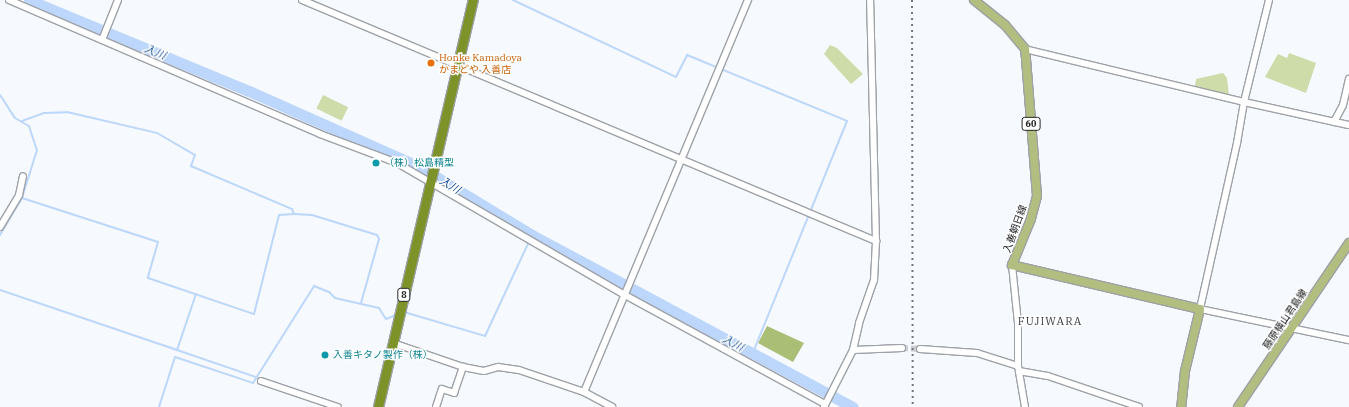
<!DOCTYPE html>
<html>
<head>
<meta charset="utf-8">
<style>
	body { margin:0 }
	#map { position:relative; width:1349px; height:407px; overflow:hidden; background:#f6f9fe; font-family:"IBM Plex Serif","Noto Sans JP",serif }
	div>[style] { position:absolute }
	.green>* { inset:0; background:#cddca8; transform-origin:0 0 }
	.forest>* { inset:0; background:#abbe76 }
	.stream>* { height:2px; margin:-1px; padding:0 1px; transform-origin:1px; border-radius:1px; background:#bcd7fb }
	.river>* { height:11px; margin:-5.5px; padding:0 5.5px; transform-origin:5.5px; border-radius:5.5px; background:#bcd7fb }
	.minor-tunnel>* { height:6px; margin-top:-3px; transform-origin:0; background:repeating-linear-gradient(90deg,#ccced3 0 6px,transparent 0 9px) }
	.roads { filter:drop-shadow(1px 0 #9ea1a6) drop-shadow(-1px 0 #9ea1a6) drop-shadow(0 1px #9ea1a6) drop-shadow(0 -1px #9ea1a6) }
	.minor>* { height:6px; margin:-3px; padding:0 3px; transform-origin:3px; border-radius:3px; background:#fff }
	.major>* { height:8px; margin:-4px; padding:0 4px; transform-origin:4px; border-radius:4px; background:#b1be7f }
	.highway>* { height:9px; margin:-4.5px; padding:0 4.5px; transform-origin:4.5px; border-radius:4.5px; background:#7d9329 }
	.rail>* { height:2px; margin-top:-1px; transform-origin:0; background:repeating-linear-gradient(90deg,#737478 0 2px,transparent 0 6px) }
	.dots>* { width:11px; height:11px; translate:-50% -50%; box-sizing:border-box; border:2px solid #fff; border-radius:50% }
	span { translate:-50% -50%; white-space:nowrap; text-align:center; line-height:1.15; -webkit-text-stroke:3px #fff; paint-order:stroke }
	.shield-label span { padding:1px 3px; background:#fff; border:1px solid; border-radius:3px; -webkit-text-stroke-width:0 }
	.shield-label { font-size:9px; color:#232426; font-weight:700 }
	.food-label { font-size:10px; color:#c56008 }
	.left { translate:0 -50%; text-align:left }
	.culture-label { font-size:10px; color:#0d838f }
	.street-label { font-size:10px; color:#232426 }
	.water-label { font-size:11px; color:#1a5096; font-style:italic }
	.neighbourhood-label { font-size:11px; color:#3c3e43; letter-spacing:1px }
</style>
</head>
<body>
<div id="map">
	<div class="green">
		<i style="clip-path:polygon(830px 45px,837px 48px,863px 74px,851px 84px,824px 54px)"></i>
		<i style="clip-path:polygon(1289px 53px,1316px 63px,1306px 93px,1265px 77px,1278px 54px,1287px 58px)"></i>
		<i style="clip-path:polygon(1223px 73px,1227px 78px,1229px 96px,1195px 86px,1196px 79px)"></i>
		<i style="left:323px;top:95px;width:28px;height:15px;rotate:26deg"></i>
	</div>
	<div class="forest">
		<i style="clip-path:polygon(767px 326px,804px 343px,793px 362px,758px 343px)"></i>
	</div>
	<div class="stream">
		<i style="left:513px;top:0;width:180px;rotate:25.3deg"></i>
		<i style="left:676px;top:77px;width:25px;rotate:-63deg"></i>
		<i style="left:687px;top:55px;width:173px;rotate:22.4deg"></i>
		<i style="left:847px;top:121px;width:250px;rotate:112.1deg"></i>
		<i style="left:0;top:95px;width:27px;rotate:57deg"></i>
		<i style="left:15px;top:118px;width:16px;rotate:30deg"></i>
		<i style="left:29px;top:126px;width:25px;rotate:72deg"></i>
		<i style="left:37px;top:150px;width:50px;rotate:107.4deg"></i>
		<i style="left:22px;top:198px;width:43px;rotate:120.7deg"></i>
		<i style="left:22px;top:121px;width:23px;rotate:-20deg"></i>
		<i style="left:44px;top:113px;width:23px;rotate:-2deg"></i>
		<i style="left:67px;top:112px;width:92px;rotate:13.1deg"></i>
		<i style="left:157px;top:133px;width:44px;rotate:30.1deg"></i>
		<i style="left:195px;top:155px;width:12px;rotate:110deg"></i>
		<i style="left:191px;top:166px;width:110px;rotate:23.1deg"></i>
		<i style="left:292px;top:209px;width:5px;rotate:68deg"></i>
		<i style="left:294px;top:214px;width:18px;rotate:3deg"></i>
		<i style="left:312px;top:215px;width:68px;rotate:17.1deg"></i>
		<i style="left:377px;top:235px;width:4px;rotate:63deg"></i>
		<i style="left:379px;top:239px;width:66px;rotate:105.7deg"></i>
		<i style="left:22px;top:198px;width:143px;rotate:17.9deg"></i>
		<i style="left:158px;top:242px;width:37px;rotate:106deg"></i>
		<i style="left:148px;top:278px;width:112px;rotate:18.8deg"></i>
		<i style="left:254px;top:314px;width:102px;rotate:-75.8deg"></i>
		<i style="left:279px;top:215px;width:15px;rotate:-4deg"></i>
		<i style="left:0;top:290px;width:187px;rotate:18.7deg"></i>
		<i style="left:196px;top:294px;width:59px;rotate:108.7deg"></i>
		<i style="left:177px;top:350px;width:83px;rotate:18.9deg"></i>
		<i style="left:404px;top:312px;width:84px;rotate:16.5deg"></i>
		<i style="left:485px;top:336px;width:111px;rotate:-65deg"></i>
		<i style="left:159px;top:407px;width:52px;rotate:-72.3deg"></i>
		<i style="left:175px;top:357px;width:82px;rotate:18.4deg"></i>
		<i style="left:253px;top:383px;width:115px;rotate:-57.8deg"></i>
		<i style="left:314px;top:286px;width:16px;rotate:22deg"></i>
		<i style="left:329px;top:292px;width:8px;rotate:45deg"></i>
		<i style="left:335px;top:298px;width:45px;rotate:12.8deg"></i>
		<i style="left:379px;top:308px;width:13px;rotate:58deg"></i>
		<i style="left:386px;top:319px;width:11px;rotate:-22deg"></i>
	</div>
	<div class="river">
		<i style="left:29px;top:0;width:238px;rotate:22.5deg"></i>
		<i style="left:249px;top:91px;width:187px;rotate:24deg"></i>
		<i style="left:420px;top:167px;width:131px;rotate:31.3deg"></i>
		<i style="left:532px;top:235px;width:364px;rotate:28.2deg"></i>
	</div>
	<div class="minor-tunnel">
		<i style="left:902px;top:348px;width:18px;rotate:3deg"></i>
	</div>
	<div class="roads">
		<div class="minor">
			<i style="left:9px;top:0;width:339px;rotate:23.3deg"></i>
			<i style="left:320px;top:134px;width:82px;rotate:20.6deg"></i>
			<i style="left:397px;top:163px;width:263px;rotate:30.1deg"></i>
			<i style="left:625px;top:295px;width:228px;rotate:28.6deg"></i>
			<i style="left:302px;top:0;width:623px;rotate:22.78deg"></i>
			<i style="left:1269px;top:0;width:105px;rotate:103.8deg"></i>
			<i style="left:1244px;top:102px;width:42px;rotate:99.7deg"></i>
			<i style="left:1237px;top:143px;width:170px;rotate:102.6deg"></i>
			<i style="left:1200px;top:309px;width:152px;rotate:11.8deg"></i>
			<i style="left:102px;top:40px;width:43px;rotate:-68.2deg"></i>
			<i style="left:1025px;top:49px;width:225px;rotate:13.6deg"></i>
			<i style="left:1244px;top:102px;width:107px;rotate:12.4deg"></i>
			<i style="left:1334px;top:122px;width:19px;rotate:-62deg"></i>
			<i style="left:1343px;top:105px;width:27px;rotate:-77deg"></i>
			<i style="left:0;top:227px;width:37px;rotate:-59deg"></i>
			<i style="left:19px;top:195px;width:19px;rotate:-78deg"></i>
			<i style="left:1012px;top:265px;width:58px;rotate:84.1deg"></i>
			<i style="left:1018px;top:323px;width:43px;rotate:90deg"></i>
			<i style="left:1018px;top:366px;width:42px;rotate:80.3deg"></i>
			<i style="left:393px;top:343px;width:74px;rotate:18.9deg"></i>
			<i style="left:463px;top:367px;width:21px;rotate:11deg"></i>
			<i style="left:484px;top:371px;width:15px;rotate:-16deg"></i>
			<i style="left:498px;top:367px;width:21px;rotate:8deg"></i>
			<i style="left:519px;top:370px;width:69px;rotate:18.7deg"></i>
			<i style="left:584px;top:392px;width:32px;rotate:28deg"></i>
			<i style="left:920px;top:349px;width:57px;rotate:4deg"></i>
			<i style="left:977px;top:353px;width:43px;rotate:17.6deg"></i>
			<i style="left:853px;top:350px;width:49px;rotate:-2.3deg"></i>
			<i style="left:1019px;top:371px;width:29px;rotate:10deg"></i>
			<i style="left:1048px;top:376px;width:96px;rotate:18.8deg"></i>
			<i style="left:261px;top:381px;width:81px;rotate:18.7deg"></i>
			<i style="left:584px;top:392px;width:425px;rotate:-67.3deg"></i>
			<i style="left:436px;top:407px;width:19px;rotate:-72deg"></i>
			<i style="left:442px;top:389px;width:13px;rotate:18deg"></i>
			<i style="left:454px;top:393px;width:28px;rotate:-71deg"></i>
			<i style="left:824px;top:407px;width:64px;rotate:-63deg"></i>
			<i style="left:853px;top:350px;width:28px;rotate:-77deg"></i>
			<i style="left:859px;top:323px;width:46px;rotate:-70.8deg"></i>
			<i style="left:874px;top:280px;width:39px;rotate:-87deg"></i>
			<i style="left:876px;top:241px;width:241px;rotate:-91.4deg"></i>
		</div>
		<div class="major">
			<i style="left:974px;top:0;width:40px;rotate:39deg"></i>
			<i style="left:1005px;top:25px;width:31px;rotate:50deg"></i>
			<i style="left:1025px;top:49px;width:10px;rotate:84deg"></i>
			<i style="left:1026px;top:59px;width:137px;rotate:85.4deg"></i>
			<i style="left:1037px;top:196px;width:24px;rotate:105deg"></i>
			<i style="left:1031px;top:219px;width:50px;rotate:112.4deg"></i>
			<i style="left:1012px;top:265px;width:193px;rotate:13.2deg"></i>
			<i style="left:1200px;top:309px;width:64px;rotate:103.6deg"></i>
			<i style="left:1185px;top:371px;width:36px;rotate:96deg"></i>
			<i style="left:1238px;top:407px;width:198px;rotate:-55.9deg"></i>
		</div>
		<div class="highway">
			<i style="left:378px;top:407px;width:418px;rotate:-76.9deg"></i>
		</div>
	</div>
	<div class="rail">
		<i style="left:912px;top:0;width:407px;rotate:89.9deg"></i>
	</div>
	<div class="dots">
		<i style="left:431px;top:63px;background:#e8710a"></i>
		<i style="left:376px;top:163px;background:#0f9aa8"></i>
		<i style="left:325px;top:355px;background:#0f9aa8"></i>
	</div>
	<div class="shield-label">
		<span style="left:1031px;top:124px">60</span>
		<span style="left:404px;top:295px">8</span>
	</div>
	<div class="food-label">
		<span class="left" style="left:439px;top:63px">Honke Kamadoya<br>かまどや 入善店</span>
	</div>
	<div class="culture-label">
		<span class="left" style="left:384px;top:163px">（株）松島精型</span>
		<span class="left" style="left:333px;top:355px">入善キタノ製作（株）</span>
	</div>
	<div class="street-label">
		<span style="left:1015px;top:229px;rotate:-70deg">入善朝日線</span>
		<span style="left:1285px;top:319px;rotate:-56deg">藤原横山君島線</span>
	</div>
	<div class="water-label">
		<span style="left:155px;top:52px;rotate:23deg">入川</span>
		<span style="left:450px;top:185px;rotate:31deg">入川</span>
		<span style="left:733px;top:343px;rotate:28deg">入川</span>
	</div>
	<div class="neighbourhood-label">
		<span style="left:1050px;top:321px">FUJIWARA</span>
	</div>
</div>
</body>
</html>
